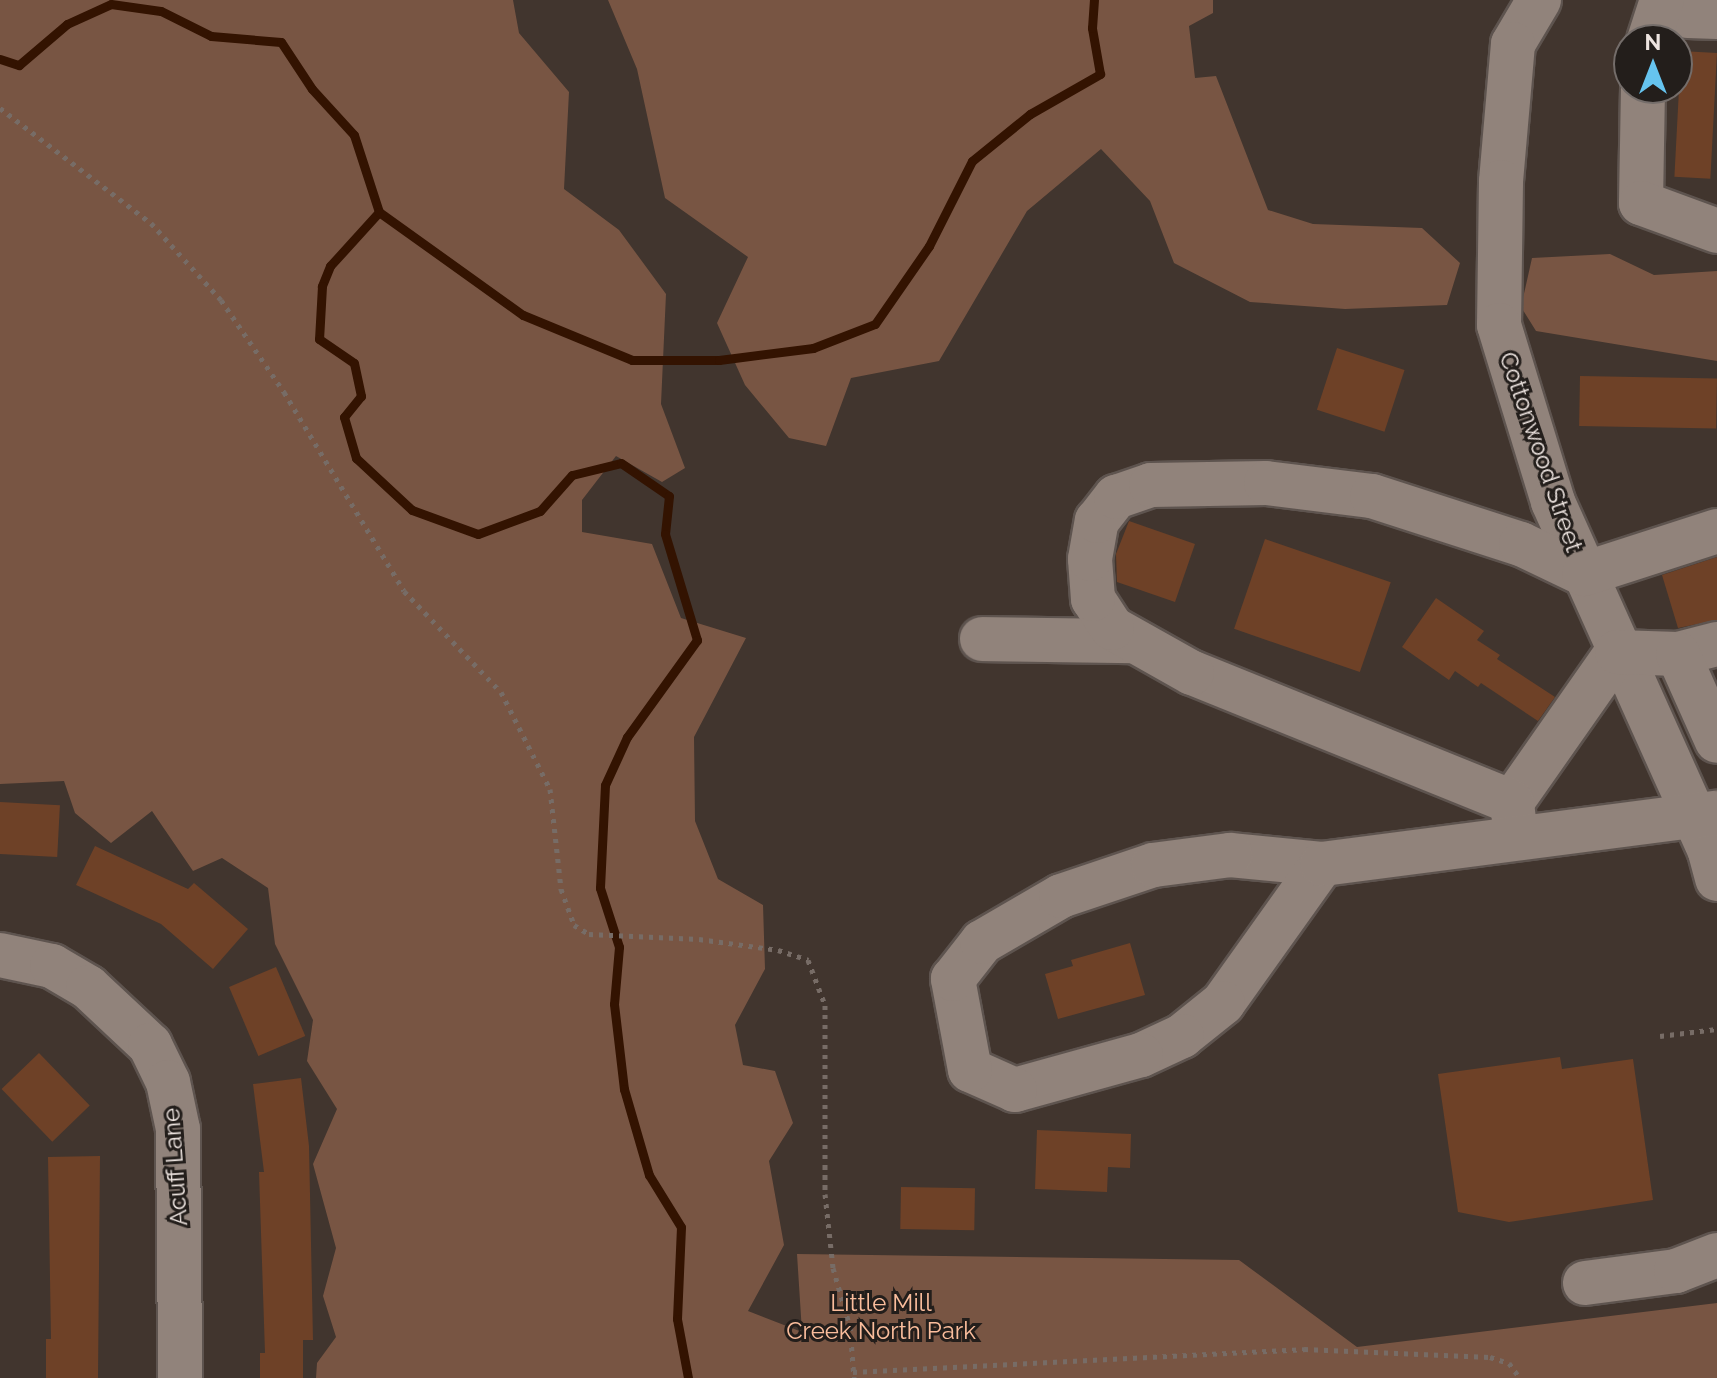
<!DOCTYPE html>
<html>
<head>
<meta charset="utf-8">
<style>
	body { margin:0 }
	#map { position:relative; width:1717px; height:1378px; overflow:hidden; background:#41352e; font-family:Raleway,sans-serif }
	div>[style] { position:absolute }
	.green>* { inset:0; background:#785543 }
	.stream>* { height:9px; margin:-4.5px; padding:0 4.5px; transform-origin:4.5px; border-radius:4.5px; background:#331301 }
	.building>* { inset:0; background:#6e4127; transform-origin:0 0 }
	.path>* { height:5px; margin-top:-2.5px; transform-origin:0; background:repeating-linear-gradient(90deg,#776c66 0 4px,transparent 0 10px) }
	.roads { filter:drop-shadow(2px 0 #5e544f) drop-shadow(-2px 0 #5e544f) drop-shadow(0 2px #5e544f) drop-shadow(0 -2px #5e544f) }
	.minor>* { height:44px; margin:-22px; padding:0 22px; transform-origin:22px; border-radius:22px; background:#91837b }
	span { translate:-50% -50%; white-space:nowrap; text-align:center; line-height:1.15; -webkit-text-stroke:6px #231e1b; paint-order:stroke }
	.street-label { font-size:24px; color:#ede4e0 }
	.park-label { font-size:24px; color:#fabd9c }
	.north { position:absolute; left:1613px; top:24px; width:80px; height:80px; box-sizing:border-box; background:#231e1b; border:2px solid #746d6a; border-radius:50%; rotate:0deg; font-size:22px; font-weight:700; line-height:32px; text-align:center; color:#ede4e0 }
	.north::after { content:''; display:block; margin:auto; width:28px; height:36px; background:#66c4ef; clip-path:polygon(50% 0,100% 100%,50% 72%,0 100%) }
</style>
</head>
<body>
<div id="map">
	<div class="green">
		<i style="clip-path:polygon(0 0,513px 0,519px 33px,569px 92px,564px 189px,619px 230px,666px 294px,661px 404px,685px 468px,662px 482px,616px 456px,582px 500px,582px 532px,652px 544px,681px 618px,746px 638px,694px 737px,695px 821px,718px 879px,763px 905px,765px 969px,735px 1025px,743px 1065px,775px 1071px,793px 1123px,769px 1161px,784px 1245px,748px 1311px,802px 1332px,797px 1254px,1239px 1260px,1357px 1347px,1717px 1303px,1717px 1378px,316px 1378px,317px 1363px,336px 1337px,323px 1296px,336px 1248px,313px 1164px,337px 1109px,307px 1061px,313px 1020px,275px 944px,268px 888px,222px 858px,193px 871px,152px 811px,111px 843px,75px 813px,64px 781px,0 784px)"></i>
		<i style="clip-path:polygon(608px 0,1213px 0,1213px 13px,1189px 26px,1195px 78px,1216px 76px,1268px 210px,1313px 224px,1422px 228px,1460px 263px,1447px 305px,1345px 309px,1250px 302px,1174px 263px,1150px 201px,1101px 149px,1027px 211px,939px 361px,851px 378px,826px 446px,789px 438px,745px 385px,717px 323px,748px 257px,665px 198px,637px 69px)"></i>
		<i style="clip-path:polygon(1610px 254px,1654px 275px,1717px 271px,1717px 361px,1536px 331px,1521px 307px,1532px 258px)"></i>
	</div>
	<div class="stream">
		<i style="left:0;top:59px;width:20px;rotate:18deg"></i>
		<i style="left:19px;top:65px;width:63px;rotate:-40.5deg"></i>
		<i style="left:67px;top:24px;width:48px;rotate:-24.4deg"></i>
		<i style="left:111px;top:4px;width:50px;rotate:8deg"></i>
		<i style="left:161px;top:11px;width:56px;rotate:26.6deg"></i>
		<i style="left:211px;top:36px;width:70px;rotate:4.9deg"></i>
		<i style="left:281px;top:42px;width:56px;rotate:56.6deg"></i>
		<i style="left:312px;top:89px;width:62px;rotate:47.6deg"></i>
		<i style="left:354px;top:135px;width:81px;rotate:72deg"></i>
		<i style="left:379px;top:212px;width:73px;rotate:132.2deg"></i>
		<i style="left:330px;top:266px;width:22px;rotate:112deg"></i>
		<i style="left:322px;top:286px;width:53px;rotate:93.2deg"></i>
		<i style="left:319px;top:339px;width:42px;rotate:34.4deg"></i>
		<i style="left:354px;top:363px;width:34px;rotate:78deg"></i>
		<i style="left:361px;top:396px;width:27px;rotate:129deg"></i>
		<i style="left:344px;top:417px;width:43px;rotate:73.7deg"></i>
		<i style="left:356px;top:458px;width:76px;rotate:42.9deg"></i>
		<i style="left:412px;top:510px;width:70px;rotate:20deg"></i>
		<i style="left:478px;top:534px;width:66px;rotate:-20.4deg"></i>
		<i style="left:540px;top:511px;width:48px;rotate:-48.4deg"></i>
		<i style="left:572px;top:475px;width:50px;rotate:-13.8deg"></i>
		<i style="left:621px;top:463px;width:58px;rotate:34.5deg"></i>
		<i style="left:669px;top:496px;width:38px;rotate:96deg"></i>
		<i style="left:665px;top:534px;width:111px;rotate:73.2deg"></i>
		<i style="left:697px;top:640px;width:120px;rotate:125.8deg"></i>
		<i style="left:627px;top:737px;width:53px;rotate:114.6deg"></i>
		<i style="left:605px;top:785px;width:103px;rotate:92.8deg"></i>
		<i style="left:600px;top:888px;width:62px;rotate:72.1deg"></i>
		<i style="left:619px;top:947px;width:57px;rotate:95deg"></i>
		<i style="left:614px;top:1004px;width:86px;rotate:83.3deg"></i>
		<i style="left:624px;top:1089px;width:90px;rotate:73.8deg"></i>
		<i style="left:649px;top:1175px;width:61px;rotate:58.4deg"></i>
		<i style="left:681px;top:1227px;width:92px;rotate:92.5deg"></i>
		<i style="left:677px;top:1319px;width:60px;rotate:79.4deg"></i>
		<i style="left:379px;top:212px;width:177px;rotate:35.6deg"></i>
		<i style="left:523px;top:315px;width:118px;rotate:22.4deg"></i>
		<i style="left:632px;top:360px;width:87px"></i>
		<i style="left:719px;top:360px;width:95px;rotate:-7.3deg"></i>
		<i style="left:813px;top:348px;width:66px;rotate:-21.2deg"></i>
		<i style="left:875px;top:324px;width:95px;rotate:-55.3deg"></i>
		<i style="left:929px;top:246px;width:95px;rotate:-63.2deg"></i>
		<i style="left:972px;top:161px;width:75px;rotate:-39deg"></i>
		<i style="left:1030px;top:114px;width:81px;rotate:-29.7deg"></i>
		<i style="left:1100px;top:74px;width:47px;rotate:-99.9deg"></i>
		<i style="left:1092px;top:28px;width:28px;rotate:-86deg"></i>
	</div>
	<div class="building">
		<i style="left:1681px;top:51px;width:36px;height:126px;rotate:3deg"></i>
		<i style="left:1337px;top:348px;width:71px;height:65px;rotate:18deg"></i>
		<i style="left:1580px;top:376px;width:137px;height:50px;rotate:1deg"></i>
		<i style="clip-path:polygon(1129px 521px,1195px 544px,1175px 602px,1117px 582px,1116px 554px)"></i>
		<i style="left:1265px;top:539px;width:133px;height:95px;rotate:19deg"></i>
		<i style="clip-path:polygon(1717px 557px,1717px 620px,1678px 628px,1662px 575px)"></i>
		<i style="clip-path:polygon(1436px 598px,1484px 631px,1477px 640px,1500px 655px,1497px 659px,1555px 697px,1538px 721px,1481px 683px,1478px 687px,1455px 671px,1449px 680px,1402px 647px)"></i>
		<i style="left:0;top:802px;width:60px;height:52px;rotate:3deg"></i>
		<i style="clip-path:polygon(95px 846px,188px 889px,194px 883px,248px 929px,213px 969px,161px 924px,76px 885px)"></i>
		<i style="clip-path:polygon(1130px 943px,1145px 995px,1058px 1019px,1045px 974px,1073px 966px,1071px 960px)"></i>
		<i style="left:276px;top:967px;width:75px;height:51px;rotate:67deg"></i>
		<i style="left:39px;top:1053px;width:73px;height:52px;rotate:46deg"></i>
		<i style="clip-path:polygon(1560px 1057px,1562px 1069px,1633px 1059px,1653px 1200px,1509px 1222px,1458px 1212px,1438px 1074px)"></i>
		<i style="clip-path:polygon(301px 1078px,309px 1146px,313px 1340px,303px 1340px,303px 1378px,260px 1378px,260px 1353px,265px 1353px,259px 1172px,264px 1172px,253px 1084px)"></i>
		<i style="clip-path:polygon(1037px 1130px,1131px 1134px,1130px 1168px,1108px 1167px,1107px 1192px,1035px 1189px)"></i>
		<i style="clip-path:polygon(100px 1156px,98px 1378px,46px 1378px,46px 1339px,51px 1339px,48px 1157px)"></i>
		<i style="left:901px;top:1187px;width:74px;height:42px;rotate:1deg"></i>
	</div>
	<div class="path">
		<i style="left:0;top:108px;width:190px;rotate:37.3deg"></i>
		<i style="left:151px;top:223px;width:104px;rotate:47.7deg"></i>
		<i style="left:221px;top:300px;width:112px;rotate:55.6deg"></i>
		<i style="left:284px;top:392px;width:232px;rotate:58.9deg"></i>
		<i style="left:404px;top:591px;width:140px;rotate:46.2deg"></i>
		<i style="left:501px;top:692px;width:109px;rotate:63.2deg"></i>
		<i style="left:550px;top:789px;width:101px;rotate:83.7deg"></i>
		<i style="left:561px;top:889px;width:38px;rotate:70deg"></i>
		<i style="left:574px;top:925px;width:17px;rotate:31deg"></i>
		<i style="left:589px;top:934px;width:110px;rotate:2.6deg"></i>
		<i style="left:699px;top:939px;width:80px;rotate:7.9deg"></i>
		<i style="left:778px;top:950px;width:32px;rotate:18deg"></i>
		<i style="left:808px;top:960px;width:48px;rotate:69.3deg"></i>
		<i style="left:825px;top:1005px;width:189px;rotate:90deg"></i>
		<i style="left:825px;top:1194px;width:74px;rotate:83.8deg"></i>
		<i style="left:833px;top:1268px;width:61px;rotate:73.9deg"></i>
		<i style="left:850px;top:1327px;width:51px;rotate:85.5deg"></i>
		<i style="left:1660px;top:1036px;width:57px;rotate:-7deg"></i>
		<i style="left:853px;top:1372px;width:452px;rotate:-2.9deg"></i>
		<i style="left:1304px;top:1349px;width:186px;rotate:2.5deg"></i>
		<i style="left:1490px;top:1357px;width:20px;rotate:18deg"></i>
		<i style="left:1509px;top:1363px;width:19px;rotate:54deg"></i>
	</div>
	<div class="roads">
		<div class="minor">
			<i style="left:1539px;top:0;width:51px;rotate:120.6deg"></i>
			<i style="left:1513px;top:44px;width:139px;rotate:95deg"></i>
			<i style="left:1501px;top:182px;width:143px;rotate:90.8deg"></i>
			<i style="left:1499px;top:325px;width:185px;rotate:73deg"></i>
			<i style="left:1553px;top:502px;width:384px;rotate:65.8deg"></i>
			<i style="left:1710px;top:852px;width:28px;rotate:75deg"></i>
			<i style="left:1677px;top:0;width:19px;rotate:55deg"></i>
			<i style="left:1688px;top:16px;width:29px;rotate:2deg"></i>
			<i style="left:1649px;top:40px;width:42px;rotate:-72deg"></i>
			<i style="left:1643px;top:88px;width:115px;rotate:91deg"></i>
			<i style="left:1641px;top:203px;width:81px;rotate:20.2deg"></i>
			<i style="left:982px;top:639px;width:149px;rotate:0.8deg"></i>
			<i style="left:1678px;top:654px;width:40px;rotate:-14.4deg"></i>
			<i style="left:1512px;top:802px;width:183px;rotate:-55deg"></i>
			<i style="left:1617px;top:652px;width:61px;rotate:1.9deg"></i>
			<i style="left:1678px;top:654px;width:95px;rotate:65.9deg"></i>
			<i style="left:1516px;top:836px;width:34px;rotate:-97deg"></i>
			<i style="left:1512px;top:802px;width:345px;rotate:-158deg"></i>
			<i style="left:1192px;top:673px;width:92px;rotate:-150.6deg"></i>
			<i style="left:1112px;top:628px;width:35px;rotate:-123deg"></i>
			<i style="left:1093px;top:599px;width:40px;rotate:-94.3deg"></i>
			<i style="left:1090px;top:559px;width:39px;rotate:-80deg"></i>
			<i style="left:1097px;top:521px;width:31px;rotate:-52deg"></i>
			<i style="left:1116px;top:497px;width:37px;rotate:-19deg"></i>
			<i style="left:1151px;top:485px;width:115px;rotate:-1deg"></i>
			<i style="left:1266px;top:483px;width:107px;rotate:7deg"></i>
			<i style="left:1372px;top:496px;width:157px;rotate:17.9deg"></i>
			<i style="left:1521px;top:544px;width:70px;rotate:25.5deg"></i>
			<i style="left:1584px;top:574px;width:140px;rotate:-17.9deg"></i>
			<i style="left:1230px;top:855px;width:92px;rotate:5.6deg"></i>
			<i style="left:1322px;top:864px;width:171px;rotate:125.5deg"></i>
			<i style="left:1223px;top:1003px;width:53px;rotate:141.2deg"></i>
			<i style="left:1182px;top:1036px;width:45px;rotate:155.1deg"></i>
			<i style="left:1141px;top:1055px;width:131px;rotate:164.5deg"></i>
			<i style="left:1015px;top:1090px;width:49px;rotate:-156deg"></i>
			<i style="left:970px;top:1070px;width:93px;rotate:-100.6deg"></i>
			<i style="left:953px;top:979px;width:47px;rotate:-51.9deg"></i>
			<i style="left:982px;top:942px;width:91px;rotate:-30.2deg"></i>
			<i style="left:1061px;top:896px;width:97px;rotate:-18.6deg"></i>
			<i style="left:1153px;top:865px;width:78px;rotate:-7.4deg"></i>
			<i style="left:1322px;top:864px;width:398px;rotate:-7.4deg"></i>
			<i style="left:0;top:955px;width:53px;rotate:11.9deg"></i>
			<i style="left:52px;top:966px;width:42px;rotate:30.3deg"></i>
			<i style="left:88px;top:987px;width:85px;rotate:43.1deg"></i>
			<i style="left:150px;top:1045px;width:41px;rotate:64.1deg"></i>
			<i style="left:168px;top:1082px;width:48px;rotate:78deg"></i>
			<i style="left:178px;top:1129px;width:249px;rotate:89.5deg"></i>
			<i style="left:1585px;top:1283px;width:92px;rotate:-7.5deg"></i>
			<i style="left:1676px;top:1271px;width:44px;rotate:-21.3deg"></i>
		</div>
	</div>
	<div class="street-label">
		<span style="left:1541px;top:452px;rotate:71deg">Cottonwood Street</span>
		<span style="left:175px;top:1167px;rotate:-94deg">Acuff Lane</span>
	</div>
	<div class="park-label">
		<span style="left:881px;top:1317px">Little Mill<br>Creek North Park</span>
	</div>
	<div class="north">N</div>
</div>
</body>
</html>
